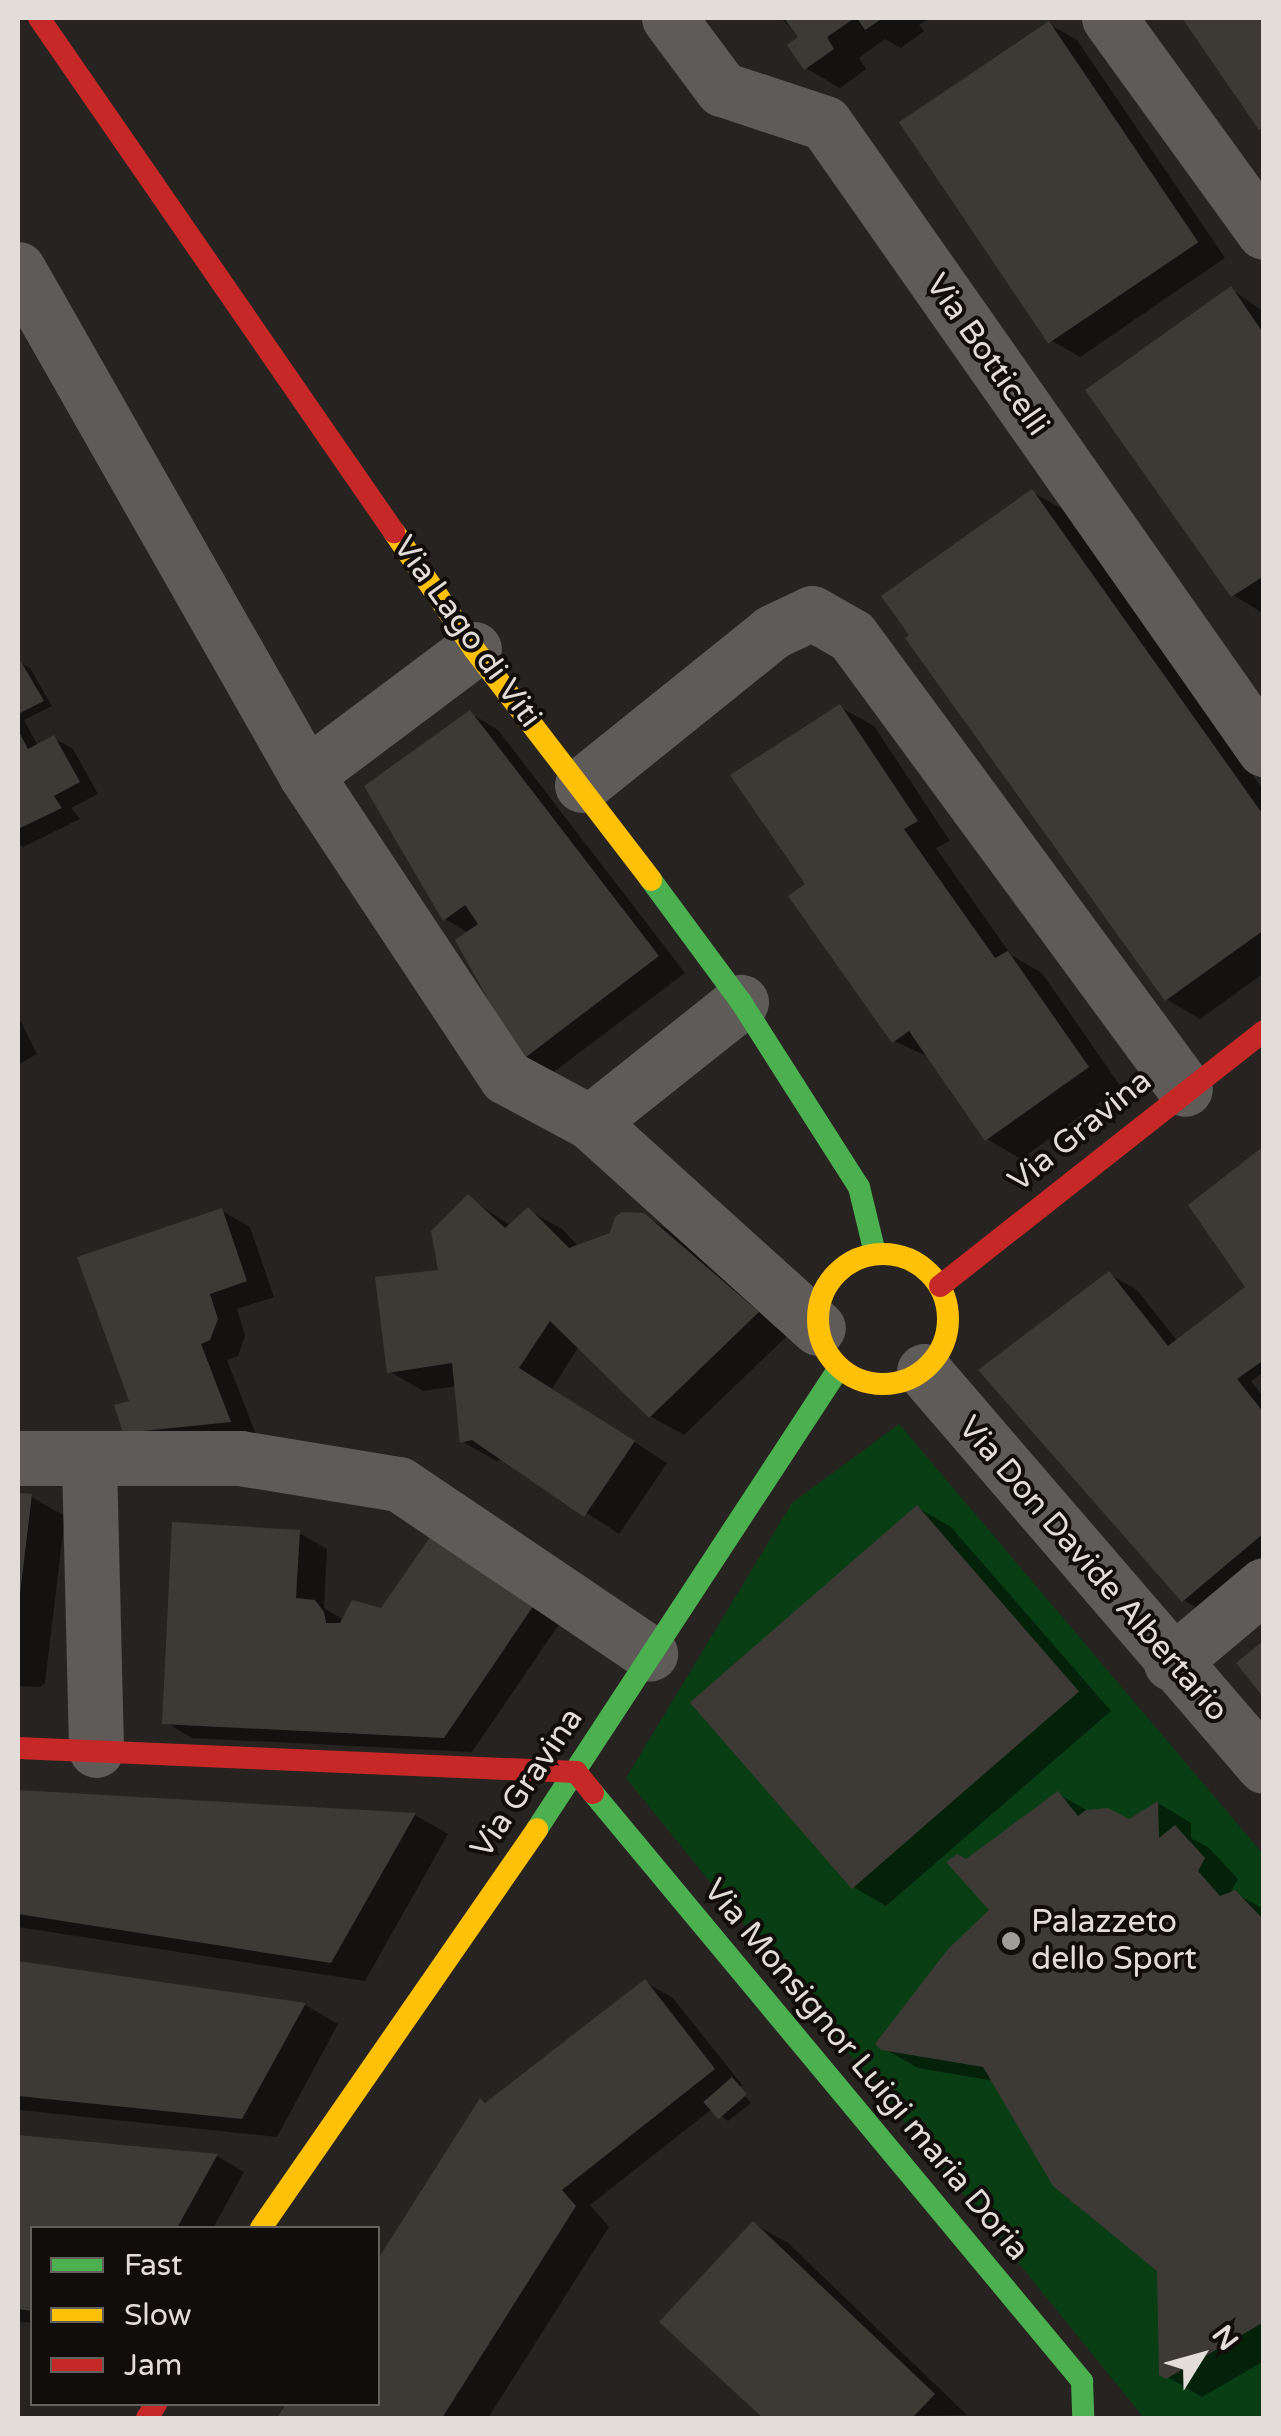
<!DOCTYPE html>
<html>
<head>
<meta charset="utf-8">
<style>
	body { margin:0 }
	#map { position:relative; width:1281px; height:2436px; overflow:hidden; background:#262320; font-family:"Varela Round",sans-serif }
	div>[style] { position:absolute }
	.green>* { inset:0; background:#093e14 }
	.shadow>* { inset:0; background:#0007 }
	.building>* { inset:0; background:#3d3a36; transform-origin:0 0 }
	.street>* { height:55px; margin:-27.5px; padding:0 27.5px; transform-origin:27.5px; border-radius:27.5px; background:#5e5b59 }
	.fast>* { height:22px; margin:-11px; padding:0 11px; transform-origin:11px; border-radius:11px; background:#4caf50 }
	.slow>* { height:22px; margin:-11px; padding:0 11px; transform-origin:11px; border-radius:11px; background:#ffc107 }
	.slow>.ring { margin:-11px; padding:0; box-sizing:content-box; background:none; border:22px solid #ffc107; border-radius:50% }
	.jam>* { height:22px; margin:-11px; padding:0 11px; transform-origin:11px; border-radius:11px; background:#c62828 }
	.dots>* { width:28px; height:28px; translate:-50% -50%; box-sizing:border-box; border:5px solid #100d0a; border-radius:50% }
	span { translate:-50% -50%; white-space:nowrap; text-align:center; line-height:1.15; -webkit-text-stroke:8px #100d0a; paint-order:stroke }
	.street-label { font-size:32px; color:#e2ddd8 }
	.poi-label { font-size:32px; color:#e2ddd8 }
	.left { translate:0 -50%; text-align:left }
	.frame { position:absolute; inset:0; border:20px solid #e2ddd8; pointer-events:none }
	.legend { position:absolute; left:30px; top:2226px; width:350px; height:180px; box-sizing:border-box; background:#100d0a; border:2px solid #64605c; margin:0; padding:12px 18px; list-style:none; font-size:30px; color:#e2ddd8 }
	.legend li { display:flex; align-items:center; gap:20px; height:50px }
	.legend b { width:50px; border:2px solid #64605c }
	.north { position:absolute; left:1151px; top:2306px; width:100px; height:100px; -webkit-text-stroke:8px #100d0a; paint-order:stroke; rotate:53deg; font-size:28px; font-weight:700; line-height:40px; text-align:center; color:#e2ddd8 }
	.north::after { content:''; display:block; margin:auto; width:35px; height:45px; background:#e2ddd8; clip-path:polygon(50% 0,100% 100%,50% 72%,0 100%) }
</style>
</head>
<body>
<div id="map">
	<div class="green">
		<i style="clip-path:polygon(899px 1424px,1263px 1854px,1263px 2418px,1144px 2418px,626px 1778px,792px 1503px)"></i>
	</div>
	<div class="shadow">
		<i style="clip-path:polygon(781px 18px,930px 18px,919px 25px,924px 31px,901px 48px,885px 39px,859px 58px,866px 69px,840px 88px,806px 68px,801px 37px)"></i>
		<i style="clip-path:polygon(1049px 24px,1077px 40px,1225px 258px,1080px 357px,1052px 341px)"></i>
		<i style="clip-path:polygon(1231px 289px,1264px 312px,1261px 612px,1233px 595px)"></i>
		<i style="clip-path:polygon(1032px 492px,1066px 511px,1264px 791px,1264px 973px,1200px 1019px,1166px 999px)"></i>
		<i style="clip-path:polygon(20px 663px,30px 668px,52px 706px,24px 720px,38px 746px,53px 738px,73px 749px,98px 794px,71px 808px,80px 819px,23px 847px,18px 844px)"></i>
		<i style="clip-path:polygon(840px 707px,874px 726px,950px 841px,936px 848px,1011px 955px,1042px 973px,1121px 1087px,1021px 1159px,987px 1139px,931px 1058px,894px 1041px,809px 885px)"></i>
		<i style="clip-path:polygon(470px 713px,498px 730px,685px 973px,551px 1074px,524px 1058px,469px 933px,445px 919px)"></i>
		<i style="clip-path:polygon(18px 1016px,37px 1054px,18px 1065px)"></i>
		<i style="clip-path:polygon(1264px 1149px,1264px 1372px,1251px 1381px,1264px 1398px,1264px 1572px,1211px 1616px,1183px 1600px,1109px 1274px,1137px 1290px,1178px 1342px,1248px 1288px)"></i>
		<i style="clip-path:polygon(468px 1197px,511px 1226px,528px 1210px,562px 1229px,579px 1247px,612px 1235px,643px 1215px,678px 1236px,791px 1332px,684px 1435px,650px 1416px,579px 1346px,552px 1389px,667px 1463px,619px 1534px,504px 1459px,496px 1461px,463px 1442px,457px 1386px,423px 1391px,389px 1371px,441px 1273px)"></i>
		<i style="clip-path:polygon(222px 1211px,250px 1227px,274px 1297px,237px 1309px,245px 1336px,238px 1356px,227px 1360px,257px 1437px,153px 1447px,132px 1402px)"></i>
		<i style="clip-path:polygon(18px 1282px,20px 1284px,18px 1355px)"></i>
		<i style="clip-path:polygon(18px 1495px,31px 1497px,65px 1516px,45px 1683px,40px 1687px,18px 1686px)"></i>
		<i style="clip-path:polygon(918px 1508px,951px 1527px,1111px 1711px,886px 1906px,852px 1886px)"></i>
		<i style="clip-path:polygon(299px 1533px,327px 1549px,324px 1608px,344px 1620px,382px 1611px,436px 1534px,564px 1617px,472px 1752px,192px 1738px,165px 1722px)"></i>
		<i style="clip-path:polygon(18px 1792px,415px 1815px,448px 1834px,365px 1981px,18px 1927px)"></i>
		<i style="clip-path:polygon(1058px 1794px,1090px 1812px,1129px 1822px,1158px 1803px,1191px 1823px,1191px 1838px,1209px 1848px,1238px 1879px,1229px 1895px,1235px 1893px,1264px 1909px,1264px 2361px,1202px 2397px,1161px 2373px,1159px 2270px,994px 2081px,918px 2068px,883px 2048px,993px 1910px,966px 1862px)"></i>
		<i style="clip-path:polygon(18px 1964px,305px 2005px,338px 2024px,277px 2137px,20px 2110px)"></i>
		<i style="clip-path:polygon(645px 1982px,673px 1998px,743px 2086px,737px 2086px,751px 2103px,728px 2121px,712px 2109px,590px 2205px,609px 2227px,488px 2418px,279px 2418px,289px 2404px,378px 2404px,378px 2264px,481px 2102px,487px 2105px)"></i>
		<i style="clip-path:polygon(18px 2138px,217px 2156px,244px 2172px,213px 2228px,32px 2228px,32px 2323px,18px 2321px)"></i>
		<i style="clip-path:polygon(754px 2224px,788px 2243px,967px 2415px,766px 2418px,663px 2321px)"></i>
	</div>
	<div class="building">
		<i style="clip-path:polygon(784px 18px,855px 18px,827px 37px,834px 49px,804px 70px,787px 45px,798px 37px)"></i>
		<i style="clip-path:polygon(857px 18px,883px 18px,865px 30px)"></i>
		<i style="clip-path:polygon(1182px 18px,1264px 18px,1264px 127px,1259px 130px)"></i>
		<i style="left:1049px;top:21px;width:267px;height:181px;rotate:56deg"></i>
		<i style="clip-path:polygon(1231px 286px,1264px 334px,1264px 576px,1231px 597px,1085px 390px)"></i>
		<i style="clip-path:polygon(1032px 489px,1264px 816px,1264px 930px,1165px 1001px,905px 638px,909px 635px,881px 596px)"></i>
		<i style="clip-path:polygon(20px 660px,44px 701px,18px 714px,18px 661px)"></i>
		<i style="clip-path:polygon(840px 704px,918px 821px,904px 829px,995px 958px,1008px 951px,1089px 1067px,985px 1141px,909px 1031px,892px 1043px,788px 896px,805px 884px,730px 775px)"></i>
		<i style="clip-path:polygon(470px 710px,659px 956px,522px 1060px,455px 940px,478px 924px,465px 905px,443px 921px,364px 786px)"></i>
		<i style="clip-path:polygon(18px 730px,28px 749px,54px 735px,80px 782px,54px 796px,62px 808px,18px 829px)"></i>
		<i style="clip-path:polygon(1264px 1146px,1264px 1360px,1237px 1379px,1264px 1413px,1264px 1533px,1182px 1602px,978px 1370px,1109px 1271px,1168px 1346px,1245px 1287px,1188px 1205px)"></i>
		<i style="clip-path:polygon(468px 1194px,505px 1228px,528px 1207px,569px 1248px,610px 1233px,615px 1217px,622px 1212px,644px 1213px,759px 1312px,649px 1418px,550px 1321px,519px 1368px,635px 1441px,584px 1517px,472px 1440px,460px 1443px,452px 1363px,387px 1373px,375px 1277px,438px 1270px,431px 1231px)"></i>
		<i style="clip-path:polygon(222px 1208px,247px 1281px,210px 1294px,218px 1319px,210px 1340px,201px 1344px,231px 1422px,123px 1433px,114px 1405px,129px 1401px,77px 1257px)"></i>
		<i style="clip-path:polygon(18px 1493px,32px 1494px,20px 1594px,18px 1594px)"></i>
		<i style="left:917px;top:1505px;width:247px;height:301px;rotate:49deg"></i>
		<i style="clip-path:polygon(172px 1522px,300px 1530px,296px 1598px,315px 1600px,324px 1612px,326px 1623px,340px 1623px,352px 1600px,381px 1608px,435px 1530px,538px 1599px,444px 1738px,162px 1724px)"></i>
		<i style="clip-path:polygon(1264px 1640px,1264px 1698px,1236px 1663px)"></i>
		<i style="clip-path:polygon(18px 1790px,416px 1813px,331px 1963px,18px 1914px)"></i>
		<i style="clip-path:polygon(1058px 1791px,1078px 1816px,1086px 1810px,1108px 1808px,1129px 1819px,1158px 1801px,1159px 1838px,1175px 1825px,1205px 1858px,1198px 1871px,1220px 1896px,1235px 1890px,1264px 1920px,1264px 2322px,1166px 2379px,1159px 2375px,1157px 2271px,1053px 2186px,983px 2067px,881px 2050px,875px 2044px,948px 1949px,989px 1910px,946px 1862px,957px 1854px,966px 1859px)"></i>
		<i style="clip-path:polygon(18px 1961px,306px 2003px,242px 2119px,18px 2096px)"></i>
		<i style="clip-path:polygon(645px 1979px,715px 2069px,562px 2190px,576px 2206px,442px 2418px,277px 2418px,286px 2404px,378px 2404px,378px 2259px,480px 2098px,485px 2103px)"></i>
		<i style="left:732px;top:2077px;width:23px;height:38px;rotate:49deg"></i>
		<i style="clip-path:polygon(18px 2135px,218px 2154px,177px 2228px,32px 2228px,32px 2311px,18px 2309px)"></i>
		<i style="clip-path:polygon(753px 2221px,935px 2394px,912px 2418px,763px 2418px,659px 2322px)"></i>
	</div>
	<div class="street">
		<i style="left:669px;top:18px;width:89px;rotate:53.3deg"></i>
		<i style="left:722px;top:89px;width:108px;rotate:18.3deg"></i>
		<i style="left:825px;top:123px;width:765px;rotate:54.96deg"></i>
		<i style="left:1109px;top:18px;width:264px;rotate:54.1deg"></i>
		<i style="left:18px;top:269px;width:582px;rotate:60.35deg"></i>
		<i style="left:306px;top:775px;width:362px;rotate:56.5deg"></i>
		<i style="left:506px;top:1077px;width:95px;rotate:28.2deg"></i>
		<i style="left:590px;top:1122px;width:307px;rotate:42.1deg"></i>
		<i style="left:306px;top:775px;width:210px;rotate:-36.9deg"></i>
		<i style="left:582px;top:785px;width:244px;rotate:-38.8deg"></i>
		<i style="left:772px;top:632px;width:44px;rotate:-25.4deg"></i>
		<i style="left:812px;top:613px;width:46px;rotate:29.9deg"></i>
		<i style="left:852px;top:636px;width:562px;rotate:53.68deg"></i>
		<i style="left:590px;top:1122px;width:193px;rotate:-38.5deg"></i>
		<i style="left:924px;top:1371px;width:521px;rotate:49.28deg"></i>
		<i style="left:18px;top:1458px;width:222px"></i>
		<i style="left:240px;top:1458px;width:161px;rotate:9.3deg"></i>
		<i style="left:399px;top:1484px;width:303px;rotate:34deg"></i>
		<i style="left:89px;top:1461px;width:289px;rotate:88.6deg"></i>
		<i style="left:1171px;top:1663px;width:121px;rotate:-40deg"></i>
	</div>
	<div class="fast">
		<i style="left:651px;top:880px;width:152px;rotate:53.6deg"></i>
		<i style="left:741px;top:1002px;width:219px;rotate:57.5deg"></i>
		<i style="left:859px;top:1187px;width:68px;rotate:76.4deg"></i>
		<i style="left:593px;top:1793px;width:765px;rotate:50.25deg"></i>
		<i style="left:1082px;top:2381px;width:37px;rotate:88deg"></i>
		<i style="left:537px;top:1829px;width:551px;rotate:-56.77deg"></i>
	</div>
	<div class="slow">
		<i style="left:394px;top:532px;width:142px;rotate:55.6deg"></i>
		<i style="left:474px;top:649px;width:291px;rotate:52.5deg"></i>
		<i class="ring" style="left:818px;top:1254px;width:108px;height:108px"></i>
		<i style="left:261px;top:2228px;width:485px;rotate:-55.3deg"></i>
	</div>
	<div class="jam">
		<i style="left:39px;top:18px;width:625px;rotate:55.37deg"></i>
		<i style="left:940px;top:1286px;width:412px;rotate:-38.2deg"></i>
		<i style="left:18px;top:1748px;width:559px;rotate:2.46deg"></i>
		<i style="left:576px;top:1772px;width:27px;rotate:51deg"></i>
		<i style="left:147px;top:2418px;width:17px;rotate:-57deg"></i>
	</div>
	<div class="dots">
		<i style="left:1011px;top:1941px;background:#a09c98"></i>
	</div>
	<div class="street-label">
		<span style="left:987px;top:355px;rotate:55deg">Via Botticelli</span>
		<span style="left:467px;top:632px;rotate:54deg">Via Lago di Viti</span>
		<span style="left:1080px;top:1131px;rotate:-39deg">Via Gravina</span>
		<span style="left:1093px;top:1569px;rotate:49deg">Via Don Davide Albertario</span>
		<span style="left:527px;top:1783px;rotate:-56deg">Via Gravina</span>
		<span style="left:866px;top:2070px;rotate:50deg">Via Monsignor Luigi maria Doria</span>
	</div>
	<div class="poi-label">
		<span class="left" style="left:1031px;top:1941px">Palazzeto<br>dello Sport</span>
	</div>
	<div class="frame"></div>
	<ul class="legend">
	<li><b style="height:12px;background:#4caf50"></b>Fast</li>
	<li><b style="height:12px;background:#ffc107"></b>Slow</li>
	<li><b style="height:12px;background:#c62828"></b>Jam</li>
	</ul>
	<div class="north">N</div>
</div>
</body>
</html>
